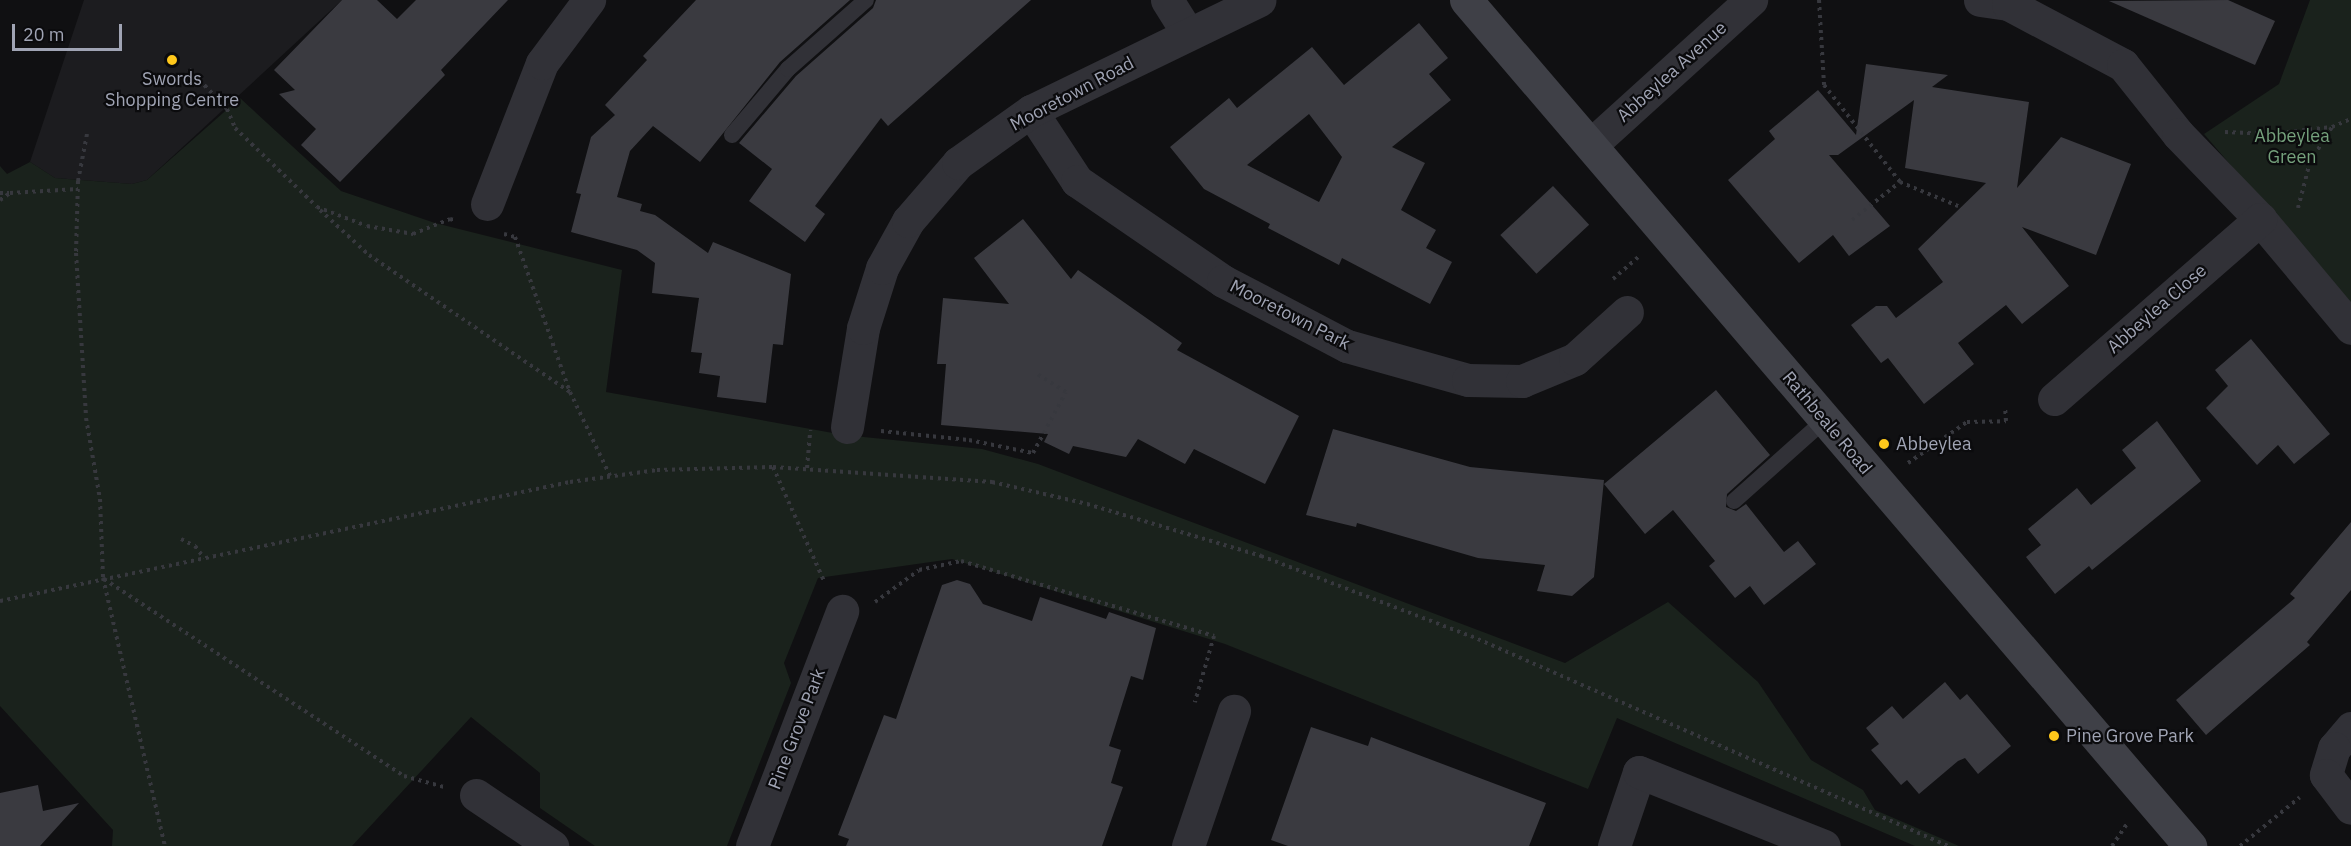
<!DOCTYPE html>
<html>
<head>
<meta charset="utf-8">
<style>
	body { margin:0 }
	#map { position:relative; width:2351px; height:846px; overflow:hidden; background:#101012; font-family:"IBM Plex Sans",sans-serif }
	div>[style] { position:absolute }
	.built>* { inset:0; background:#1c1c1f }
	.green>* { inset:0; background:#1a221c }
	.building>* { inset:0; background:#3a3a40; transform-origin:0 0 }
	.path>* { height:4px; margin-top:-2px; transform-origin:0; background:repeating-linear-gradient(90deg,#37383e 0 3px,transparent 0 7.5px) }
	.lane>* { height:16px; margin:-8px; padding:0 8px; transform-origin:8px; border-radius:8px; background:#313137 }
	.street>* { height:33px; margin:-16.5px; padding:0 16.5px; transform-origin:16.5px; border-radius:16.5px; background:#313137 }
	.secondary>* { height:33px; margin:-16.5px; padding:0 16.5px; transform-origin:16.5px; border-radius:16.5px; background:#3f4047 }
	.dots>* { width:16px; height:16px; translate:-50% -50%; box-sizing:border-box; border:3px solid #0b0b0d; border-radius:50% }
	span { translate:-50% -50%; white-space:nowrap; text-align:center; line-height:1.15; -webkit-text-stroke:4.5px #0b0b0d; paint-order:stroke }
	.street-label { font-size:18px; color:#a0a4b4 }
	.poi-label { font-size:18px; color:#a0a4b4 }
	.left { translate:0 -50%; text-align:left }
	.park-label { font-size:18px; color:#75a17c }
	.scale { position:absolute; left:12px; top:24px; width:110px; height:27px; box-sizing:border-box; border:3px solid #a0a4b4; border-top:0; padding-left:8px; font-size:18px; line-height:21px; white-space:nowrap; color:#a0a4b4; -webkit-text-stroke:4px #0b0b0d; paint-order:stroke }
</style>
</head>
<body>
<div id="map">
	<div class="built">
		<i style="clip-path:polygon(84px 0,342px 0,147px 180px,132px 184px,55px 178px,30px 162px)"></i>
	</div>
	<div class="green">
		<i style="clip-path:polygon(2310px 0,2351px 0,2351px 305px,2204px 134px,2279px 84px)"></i>
		<i style="clip-path:polygon(240px 98px,341px 191px,435px 223px,622px 270px,606px 392px,844px 435px,982px 449px,1038px 464px,1565px 663px,1668px 602px,1758px 682px,1811px 760px,1863px 790px,1875px 810px,1959px 846px,1915px 846px,1617px 718px,1588px 789px,1225px 644px,952px 559px,818px 578px,784px 663px,791px 683px,727px 846px,595px 846px,540px 808px,540px 773px,471px 717px,352px 846px,112px 846px,113px 830px,0 706px,0 166px,7px 174px,30px 162px,55px 178px,132px 184px,147px 180px)"></i>
	</div>
	<div class="building">
		<i style="clip-path:polygon(342px 0,377px 0,397px 19px,416px 0,508px 0,441px 70px,445px 75px,340px 182px,301px 145px,316px 129px,279px 94px,295px 90px,274px 70px)"></i>
		<i style="clip-path:polygon(696px 0,850px 0,780px 62px,700px 162px,653px 126px,630px 151px,617px 197px,642px 204px,640px 211px,655px 215px,708px 253px,713px 242px,791px 274px,783px 345px,773px 344px,766px 403px,717px 397px,720px 376px,699px 373px,702px 353px,691px 352px,699px 298px,652px 293px,655px 263px,637px 250px,571px 232px,581px 194px,576px 193px,591px 137px,615px 115px,605px 105px,647px 60px,643px 56px)"></i>
		<i style="clip-path:polygon(876px 0,1031px 0,888px 126px,881px 118px,815px 206px,825px 214px,805px 242px,749px 201px,772px 169px,739px 143px,796px 76px,873px 8px)"></i>
		<i style="clip-path:polygon(2228px 0,2275px 21px,2255px 65px,2109px 1px)"></i>
		<i style="clip-path:polygon(evenodd,1419px 23px,1448px 58px,1429px 74px,1451px 100px,1392px 147px,1425px 163px,1401px 210px,1436px 230px,1426px 248px,1452px 262px,1430px 304px,1342px 258px,1339px 265px,1268px 228px,1270px 224px,1204px 189px,1170px 147px,1229px 98px,1237px 108px,1312px 47px,1344px 85px,1419px 23px,1309px 114px,1342px 157px,1319px 202px,1247px 165px,1309px 114px)"></i>
		<i style="clip-path:polygon(1866px 64px,1948px 75px,1932px 87px,2029px 102px,2017px 188px,2061px 137px,2131px 164px,2096px 255px,2022px 227px,2069px 286px,2022px 324px,2006px 305px,1958px 343px,1974px 364px,1924px 404px,1888px 358px,1881px 363px,1851px 325px,1876px 306px,1887px 306px,1896px 318px,1943px 282px,1918px 249px,1986px 183px,1905px 168px,1914px 100px,1838px 155px,1829px 155px,1890px 226px,1849px 256px,1833px 235px,1799px 263px,1728px 180px,1775px 139px,1769px 131px,1818px 90px,1856px 135px)"></i>
		<i style="left:1553px;top:186px;width:53px;height:72px;rotate:47deg"></i>
		<i style="clip-path:polygon(1023px 219px,1071px 279px,1078px 270px,1182px 343px,1177px 350px,1299px 416px,1265px 484px,1194px 449px,1185px 464px,1138px 439px,1126px 457px,1073px 446px,1069px 454px,1044px 442px,1048px 434px,941px 425px,946px 364px,937px 364px,943px 298px,1009px 304px,974px 258px)"></i>
		<i style="clip-path:polygon(2251px 339px,2330px 434px,2294px 464px,2278px 445px,2257px 465px,2206px 408px,2228px 386px,2215px 370px)"></i>
		<i style="clip-path:polygon(1716px 390px,1770px 455px,1727px 494px,1726px 507px,1736px 511px,1746px 504px,1784px 552px,1798px 541px,1816px 564px,1764px 605px,1750px 586px,1735px 598px,1709px 566px,1715px 561px,1673px 510px,1645px 534px,1604px 484px)"></i>
		<i style="clip-path:polygon(2157px 421px,2201px 481px,2092px 570px,2089px 566px,2055px 594px,2026px 557px,2041px 545px,2028px 529px,2077px 488px,2091px 505px,2114px 486px,2136px 468px,2122px 450px)"></i>
		<i style="clip-path:polygon(1333px 429px,1470px 467px,1604px 480px,1594px 577px,1572px 596px,1537px 591px,1545px 565px,1478px 558px,1357px 523px,1356px 527px,1306px 515px)"></i>
		<i style="clip-path:polygon(2351px 522px,2351px 590px,2307px 642px,2310px 645px,2206px 735px,2176px 700px,2295px 598px,2290px 594px)"></i>
		<i style="clip-path:polygon(957px 580px,970px 584px,983px 604px,1032px 621px,1040px 597px,1106px 619px,1109px 612px,1156px 628px,1143px 680px,1131px 676px,1109px 746px,1121px 750px,1111px 783px,1123px 787px,1102px 846px,846px 846px,849px 839px,838px 835px,884px 715px,896px 719px,942px 585px)"></i>
		<i style="clip-path:polygon(1945px 682px,1960px 700px,1967px 694px,2011px 746px,1978px 774px,1965px 758px,1958px 761px,1919px 794px,1907px 780px,1901px 785px,1871px 750px,1879px 744px,1866px 728px,1892px 706px,1903px 719px)"></i>
		<i style="clip-path:polygon(1311px 727px,1368px 746px,1371px 737px,1546px 803px,1529px 846px,1288px 846px,1271px 840px)"></i>
		<i style="clip-path:polygon(38px 785px,43px 811px,79px 803px,40px 846px,0 846px,0 793px)"></i>
	</div>
	<div class="path">
		<i style="left:1819px;top:0;width:85px;rotate:86.6deg"></i>
		<i style="left:1824px;top:85px;width:123px;rotate:51.9deg"></i>
		<i style="left:1900px;top:182px;width:63px;rotate:22.5deg"></i>
		<i style="left:189px;top:69px;width:55px;rotate:46.5deg"></i>
		<i style="left:227px;top:109px;width:21px;rotate:67deg"></i>
		<i style="left:235px;top:128px;width:114px;rotate:43.9deg"></i>
		<i style="left:317px;top:207px;width:53px;rotate:20.8deg"></i>
		<i style="left:367px;top:226px;width:47px;rotate:9.9deg"></i>
		<i style="left:413px;top:234px;width:40px;rotate:-22deg"></i>
		<i style="left:450px;top:219px;width:7px;rotate:16deg"></i>
		<i style="left:2225px;top:132px;width:47px;rotate:2.4deg"></i>
		<i style="left:2272px;top:134px;width:60px;rotate:-6.7deg"></i>
		<i style="left:2332px;top:127px;width:21px;rotate:-23deg"></i>
		<i style="left:87px;top:134px;width:48px;rotate:100.8deg"></i>
		<i style="left:78px;top:181px;width:72px;rotate:91.6deg"></i>
		<i style="left:76px;top:253px;width:165px;rotate:86.5deg"></i>
		<i style="left:86px;top:418px;width:82px;rotate:80.2deg"></i>
		<i style="left:100px;top:499px;width:79px;rotate:87.8deg"></i>
		<i style="left:103px;top:578px;width:275px;rotate:77deg"></i>
		<i style="left:0;top:193px;width:9px"></i>
		<i style="left:0;top:200px;width:12px;rotate:-35deg"></i>
		<i style="left:10px;top:193px;width:68px;rotate:-3.4deg"></i>
		<i style="left:2298px;top:208px;width:48px;rotate:-75.4deg"></i>
		<i style="left:2310px;top:162px;width:41px;rotate:-57.8deg"></i>
		<i style="left:320px;top:210px;width:67px;rotate:42.6deg"></i>
		<i style="left:369px;top:255px;width:243px;rotate:34.3deg"></i>
		<i style="left:1852px;top:220px;width:61px;rotate:-38.4deg"></i>
		<i style="left:504px;top:234px;width:11px;rotate:15deg"></i>
		<i style="left:515px;top:237px;width:164px;rotate:70.5deg"></i>
		<i style="left:570px;top:392px;width:93px;rotate:64.5deg"></i>
		<i style="left:1613px;top:279px;width:35px;rotate:-41deg"></i>
		<i style="left:881px;top:431px;width:88px;rotate:5.8deg"></i>
		<i style="left:969px;top:440px;width:65px;rotate:11.5deg"></i>
		<i style="left:1033px;top:453px;width:69px;rotate:-61.6deg"></i>
		<i style="left:1066px;top:392px;width:34px;rotate:-148deg"></i>
		<i style="left:1908px;top:463px;width:72px;rotate:-34.8deg"></i>
		<i style="left:1967px;top:422px;width:39px;rotate:-1deg"></i>
		<i style="left:2006px;top:421px;width:14px;rotate:-94deg"></i>
		<i style="left:773px;top:467px;width:125px;rotate:65.9deg"></i>
		<i style="left:807px;top:468px;width:38px;rotate:-85deg"></i>
		<i style="left:181px;top:539px;width:16px;rotate:27deg"></i>
		<i style="left:195px;top:546px;width:15px;rotate:53deg"></i>
		<i style="left:104px;top:579px;width:359px;rotate:33.3deg"></i>
		<i style="left:404px;top:776px;width:41px;rotate:15.4deg"></i>
		<i style="left:0;top:601px;width:582px;rotate:-11.79deg"></i>
		<i style="left:570px;top:482px;width:88px;rotate:-7.9deg"></i>
		<i style="left:657px;top:470px;width:116px;rotate:-1.5deg"></i>
		<i style="left:773px;top:467px;width:220px;rotate:3.9deg"></i>
		<i style="left:992px;top:482px;width:98px;rotate:13deg"></i>
		<i style="left:1087px;top:504px;width:182px;rotate:16.6deg"></i>
		<i style="left:1261px;top:556px;width:225px;rotate:20.9deg"></i>
		<i style="left:1471px;top:636px;width:521px;rotate:23.76deg"></i>
		<i style="left:875px;top:602px;width:54px;rotate:-36deg"></i>
		<i style="left:919px;top:570px;width:43px;rotate:-12.1deg"></i>
		<i style="left:961px;top:561px;width:264px;rotate:16.5deg"></i>
		<i style="left:1214px;top:636px;width:69px;rotate:106.1deg"></i>
		<i style="left:2112px;top:846px;width:27px;rotate:-56deg"></i>
		<i style="left:2240px;top:846px;width:77px;rotate:-39.2deg"></i>
	</div>
	<div class="lane">
		<i style="left:732px;top:135px;width:87px;rotate:-49.7deg"></i>
		<i style="left:788px;top:69px;width:104px;rotate:-41.5deg"></i>
		<i style="left:1734px;top:501px;width:122px;rotate:-41.7deg"></i>
	</div>
	<div class="street">
		<i style="left:1167px;top:0;width:39px;rotate:58deg"></i>
		<i style="left:1980px;top:0;width:28px;rotate:8deg"></i>
		<i style="left:2008px;top:4px;width:130px;rotate:27.9deg"></i>
		<i style="left:2123px;top:65px;width:88px;rotate:51.4deg"></i>
		<i style="left:2178px;top:134px;width:118px;rotate:46deg"></i>
		<i style="left:2260px;top:219px;width:142px;rotate:50.1deg"></i>
		<i style="left:1031px;top:111px;width:84px;rotate:56.7deg"></i>
		<i style="left:1077px;top:181px;width:177px;rotate:34.4deg"></i>
		<i style="left:1223px;top:281px;width:140px;rotate:27.7deg"></i>
		<i style="left:1347px;top:346px;width:126px;rotate:15.7deg"></i>
		<i style="left:1468px;top:380px;width:54px;rotate:1.1deg"></i>
		<i style="left:1522px;top:381px;width:57px;rotate:-22.5deg"></i>
		<i style="left:1575px;top:359px;width:70px;rotate:-42.1deg"></i>
		<i style="left:1592px;top:144px;width:215px;rotate:-42.2deg"></i>
		<i style="left:487px;top:204px;width:151px;rotate:-68.7deg"></i>
		<i style="left:542px;top:63px;width:79px;rotate:-53.3deg"></i>
		<i style="left:2054px;top:399px;width:274px;rotate:-41.1deg"></i>
		<i style="left:847px;top:427px;width:100px;rotate:-80.8deg"></i>
		<i style="left:863px;top:328px;width:63px;rotate:-72.4deg"></i>
		<i style="left:882px;top:268px;width:54px;rotate:-61deg"></i>
		<i style="left:908px;top:221px;width:77px;rotate:-49.2deg"></i>
		<i style="left:958px;top:163px;width:90px;rotate:-35.5deg"></i>
		<i style="left:1031px;top:111px;width:254px;rotate:-25.9deg"></i>
		<i style="left:2351px;top:728px;width:26px;rotate:130deg"></i>
		<i style="left:2334px;top:748px;width:28px;rotate:107deg"></i>
		<i style="left:2326px;top:775px;width:41px;rotate:52.9deg"></i>
		<i style="left:476px;top:795px;width:92px;rotate:33.9deg"></i>
		<i style="left:752px;top:846px;width:252px;rotate:-69deg"></i>
		<i style="left:1188px;top:846px;width:143px;rotate:-71.2deg"></i>
		<i style="left:1614px;top:846px;width:78px;rotate:-71.3deg"></i>
		<i style="left:1639px;top:772px;width:199px;rotate:21.8deg"></i>
	</div>
	<div class="secondary">
		<i style="left:1466px;top:0;width:1114px;rotate:49.44deg"></i>
	</div>
	<div class="dots">
		<i style="left:172px;top:60px;background:#ffc81b"></i>
		<i style="left:1884px;top:444px;background:#ffc81b"></i>
		<i style="left:2054px;top:736px;background:#ffc81b"></i>
	</div>
	<div class="street-label">
		<span style="left:1672px;top:72px;rotate:-42deg">Abbeylea Avenue</span>
		<span style="left:1072px;top:94px;rotate:-28deg">Mooretown Road</span>
		<span style="left:2157px;top:309px;rotate:-41deg">Abbeylea Close</span>
		<span style="left:1290px;top:315px;rotate:27deg">Mooretown Park</span>
		<span style="left:1827px;top:423px;rotate:50deg">Rathbeale Road</span>
		<span style="left:797px;top:729px;rotate:-69deg">Pine Grove Park</span>
	</div>
	<div class="poi-label">
		<span style="left:172px;top:90px">Swords<br>Shopping Centre</span>
		<span class="left" style="left:1896px;top:444px">Abbeylea</span>
		<span class="left" style="left:2066px;top:736px">Pine Grove Park</span>
	</div>
	<div class="park-label">
		<span style="left:2292px;top:147px">Abbeylea<br>Green</span>
	</div>
	<div class="scale">20 m</div>
</div>
</body>
</html>
